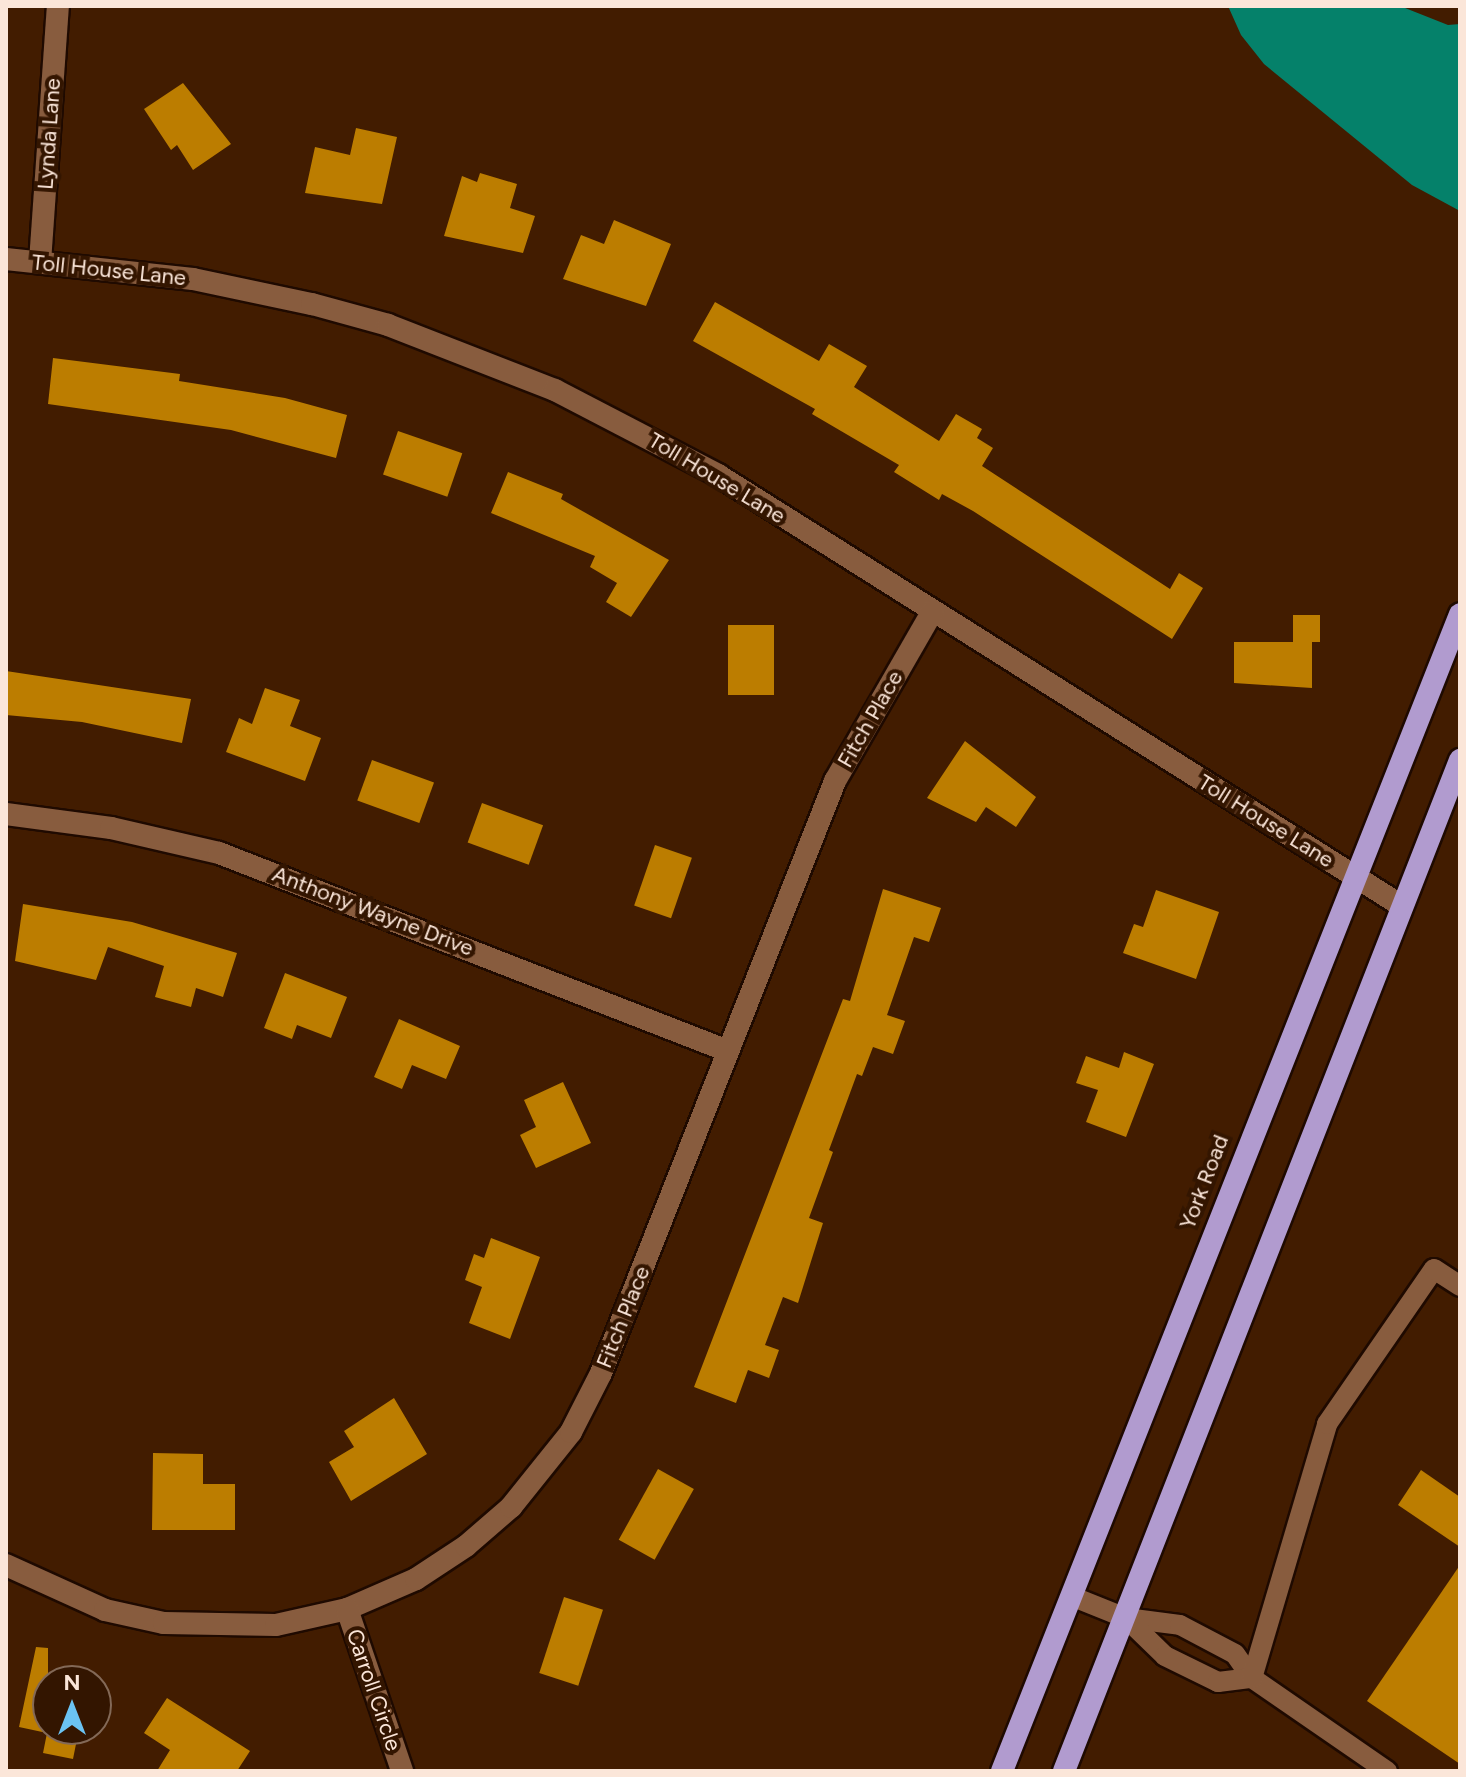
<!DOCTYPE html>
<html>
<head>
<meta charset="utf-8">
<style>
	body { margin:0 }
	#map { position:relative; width:1466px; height:1777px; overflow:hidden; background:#421c00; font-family:Figtree,sans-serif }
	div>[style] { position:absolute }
	.water>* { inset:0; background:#05816a }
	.building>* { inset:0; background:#bc7d00; transform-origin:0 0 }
	.roads { filter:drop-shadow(2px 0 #1f0a00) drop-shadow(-2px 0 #1f0a00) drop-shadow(0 2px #1f0a00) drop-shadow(0 -2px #1f0a00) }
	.service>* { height:20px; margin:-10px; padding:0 10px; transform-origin:10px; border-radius:10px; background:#885c3e }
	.minor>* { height:22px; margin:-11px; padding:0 11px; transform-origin:11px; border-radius:11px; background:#885c3e }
	.trunk>* { height:22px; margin:-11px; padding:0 11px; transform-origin:11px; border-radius:11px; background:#b19bcf }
	span { translate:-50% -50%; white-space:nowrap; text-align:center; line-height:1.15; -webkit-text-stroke:8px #331500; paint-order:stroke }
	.street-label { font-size:22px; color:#fbe6d9 }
	.frame { position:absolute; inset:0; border:8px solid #fbe6d9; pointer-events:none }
	.north { position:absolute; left:32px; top:1665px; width:80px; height:80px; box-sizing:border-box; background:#331500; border:2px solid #836957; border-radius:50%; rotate:0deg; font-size:22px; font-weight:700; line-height:32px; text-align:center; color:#fbe6d9 }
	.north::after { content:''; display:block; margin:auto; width:28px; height:36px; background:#6bc3f2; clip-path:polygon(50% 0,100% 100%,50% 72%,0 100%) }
</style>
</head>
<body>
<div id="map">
	<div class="water">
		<i style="clip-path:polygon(1228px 6px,1400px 6px,1448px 25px,1460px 24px,1460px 211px,1412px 185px,1264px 64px,1241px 35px)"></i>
	</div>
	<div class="building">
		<i style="clip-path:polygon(183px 83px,231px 144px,193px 170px,177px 145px,171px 150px,144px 109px)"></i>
		<i style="clip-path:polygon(356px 128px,397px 137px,382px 204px,305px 193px,315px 147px,350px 155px)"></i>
		<i style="clip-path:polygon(480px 173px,517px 184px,510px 208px,535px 216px,523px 253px,444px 236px,462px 176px,477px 182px)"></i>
		<i style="clip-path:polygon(614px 220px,671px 244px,646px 306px,563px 279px,581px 235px,604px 244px)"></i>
		<i style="clip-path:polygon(715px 302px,819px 361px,829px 344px,867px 366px,854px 387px,939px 441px,956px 414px,982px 429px,977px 438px,993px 448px,982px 466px,1170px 589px,1179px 573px,1203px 588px,1172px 639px,973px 511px,942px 494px,939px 500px,894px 472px,899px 465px,812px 414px,815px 409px,693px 341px)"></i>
		<i style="clip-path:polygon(53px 358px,180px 374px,179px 381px,285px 398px,347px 415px,336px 458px,231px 430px,48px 404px)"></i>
		<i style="left:398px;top:431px;width:68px;height:46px;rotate:19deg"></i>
		<i style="clip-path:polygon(508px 472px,563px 494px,561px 499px,669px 560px,631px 617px,606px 602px,617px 583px,590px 567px,595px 556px,491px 513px)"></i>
		<i style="clip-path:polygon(1293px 615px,1320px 615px,1320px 642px,1312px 642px,1312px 688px,1234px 683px,1234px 642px,1293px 642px)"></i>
		<i style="left:728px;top:625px;width:46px;height:70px"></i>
		<i style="clip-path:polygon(6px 671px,191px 699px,182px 743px,82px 722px,6px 715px)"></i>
		<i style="clip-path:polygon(265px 688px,300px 700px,290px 726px,321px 738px,305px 781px,226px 752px,239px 718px,252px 724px)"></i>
		<i style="clip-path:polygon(965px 741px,1036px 797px,1016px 827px,986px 807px,976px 822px,927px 798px)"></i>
		<i style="left:372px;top:760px;width:66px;height:43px;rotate:20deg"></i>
		<i style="left:482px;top:803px;width:65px;height:42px;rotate:20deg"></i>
		<i style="left:655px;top:845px;width:39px;height:64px;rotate:19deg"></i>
		<i style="clip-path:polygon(883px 889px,941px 908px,929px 942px,914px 937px,887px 1015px,905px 1021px,893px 1054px,873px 1047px,862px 1076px,857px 1074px,829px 1150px,833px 1152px,809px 1218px,823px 1223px,798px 1303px,783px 1297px,765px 1345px,779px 1350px,769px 1378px,748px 1370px,736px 1403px,694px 1387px,843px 999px,850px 1001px)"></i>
		<i style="clip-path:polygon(1156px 890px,1219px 912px,1196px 979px,1123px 953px,1134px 924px,1143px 927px)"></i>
		<i style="clip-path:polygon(23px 904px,132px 922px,237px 953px,223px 997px,196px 988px,191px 1007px,155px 997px,164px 966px,108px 947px,96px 980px,15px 961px)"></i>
		<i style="clip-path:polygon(285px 973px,347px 997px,331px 1038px,297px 1025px,292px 1039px,264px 1028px)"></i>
		<i style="clip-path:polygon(399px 1019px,460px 1046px,446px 1079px,412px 1065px,402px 1089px,374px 1077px)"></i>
		<i style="clip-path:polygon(1124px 1052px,1154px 1064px,1126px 1137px,1086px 1122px,1098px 1090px,1076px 1083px,1086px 1056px,1119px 1068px)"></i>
		<i style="clip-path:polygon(563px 1082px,591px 1143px,536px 1168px,520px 1135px,536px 1127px,524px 1100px)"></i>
		<i style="clip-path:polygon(491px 1238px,540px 1257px,510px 1339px,469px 1323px,482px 1287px,465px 1280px,474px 1254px,484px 1258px)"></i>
		<i style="clip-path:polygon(394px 1398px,427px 1454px,351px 1501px,329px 1462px,354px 1447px,344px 1431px)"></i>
		<i style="clip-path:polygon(153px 1453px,203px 1454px,203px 1484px,235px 1484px,235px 1530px,152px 1530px)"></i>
		<i style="left:658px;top:1469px;width:41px;height:81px;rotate:29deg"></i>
		<i style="clip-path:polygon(1421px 1470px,1460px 1497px,1460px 1547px,1398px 1505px)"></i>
		<i style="clip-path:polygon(1460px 1565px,1460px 1764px,1367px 1701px)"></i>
		<i style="left:564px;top:1597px;width:41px;height:80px;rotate:18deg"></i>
		<i style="clip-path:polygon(36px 1647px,48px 1648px,48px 1730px,79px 1729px,73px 1759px,43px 1753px,47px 1733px,19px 1727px)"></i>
		<i style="clip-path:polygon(167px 1698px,250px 1751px,237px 1771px,157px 1771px,170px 1750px,144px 1733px)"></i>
	</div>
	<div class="roads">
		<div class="service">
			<i style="left:1071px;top:1596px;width:59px;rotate:21.8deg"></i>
			<i style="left:1126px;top:1618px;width:54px;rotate:7.4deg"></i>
			<i style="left:1180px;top:1625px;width:62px;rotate:27.8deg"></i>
			<i style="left:1235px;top:1654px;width:29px;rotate:55deg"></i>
			<i style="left:1252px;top:1678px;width:164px;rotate:34.6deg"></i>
			<i style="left:1126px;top:1618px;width:54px;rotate:44.3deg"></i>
			<i style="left:1165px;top:1656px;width:59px;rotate:26.1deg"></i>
			<i style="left:1218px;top:1682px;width:34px;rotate:-7deg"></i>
			<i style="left:1252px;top:1678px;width:265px;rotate:-73.5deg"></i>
			<i style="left:1327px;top:1424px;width:188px;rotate:-55.4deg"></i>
			<i style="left:1434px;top:1269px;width:31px;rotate:33deg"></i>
		</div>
		<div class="minor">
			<i style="left:6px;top:259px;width:188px;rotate:6.1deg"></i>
			<i style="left:193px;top:279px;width:122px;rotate:11.9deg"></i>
			<i style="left:312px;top:304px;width:79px;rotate:15.4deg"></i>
			<i style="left:388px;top:325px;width:179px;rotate:21.3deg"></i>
			<i style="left:555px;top:390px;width:184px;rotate:27.5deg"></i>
			<i style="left:718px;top:475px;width:808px;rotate:32.22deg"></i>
			<i style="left:40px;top:262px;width:257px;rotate:-86deg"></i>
			<i style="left:6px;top:814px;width:106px;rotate:7.6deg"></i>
			<i style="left:111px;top:828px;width:111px;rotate:13deg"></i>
			<i style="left:219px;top:853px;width:546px;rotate:21.26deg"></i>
			<i style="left:6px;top:1565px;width:109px;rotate:24.4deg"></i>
			<i style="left:105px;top:1610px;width:60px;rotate:12.4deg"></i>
			<i style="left:164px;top:1623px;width:112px;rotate:1deg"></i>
			<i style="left:276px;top:1625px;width:73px;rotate:-12.7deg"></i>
			<i style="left:347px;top:1609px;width:75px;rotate:-23.5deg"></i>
			<i style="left:416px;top:1579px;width:60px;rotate:-33.4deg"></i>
			<i style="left:466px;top:1546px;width:60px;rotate:-40.9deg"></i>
			<i style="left:511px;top:1507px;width:96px;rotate:-51.3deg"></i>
			<i style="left:571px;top:1432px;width:66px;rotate:-63deg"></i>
			<i style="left:601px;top:1373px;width:637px;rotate:-68.43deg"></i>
			<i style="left:835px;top:781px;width:195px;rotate:-60.1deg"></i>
			<i style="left:347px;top:1609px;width:171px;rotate:71.2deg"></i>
		</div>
		<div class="trunk">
			<i style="left:1002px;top:1771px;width:1244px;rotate:-68.4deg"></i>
			<i style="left:1064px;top:1771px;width:1086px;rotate:-68.61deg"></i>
		</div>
	</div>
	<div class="street-label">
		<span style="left:49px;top:134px;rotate:-86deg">Lynda Lane</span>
		<span style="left:109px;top:270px;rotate:6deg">Toll House Lane</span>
		<span style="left:717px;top:478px;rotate:31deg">Toll House Lane</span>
		<span style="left:870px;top:719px;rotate:-60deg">Fitch Place</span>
		<span style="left:1266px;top:821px;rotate:32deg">Toll House Lane</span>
		<span style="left:373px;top:911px;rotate:21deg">Anthony Wayne Drive</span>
		<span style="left:1204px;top:1182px;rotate:-69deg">York Road</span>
		<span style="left:623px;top:1317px;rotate:-68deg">Fitch Place</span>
		<span style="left:374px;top:1690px;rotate:71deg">Carroll Circle</span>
	</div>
	<div class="frame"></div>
	<div class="north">N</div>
</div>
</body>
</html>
